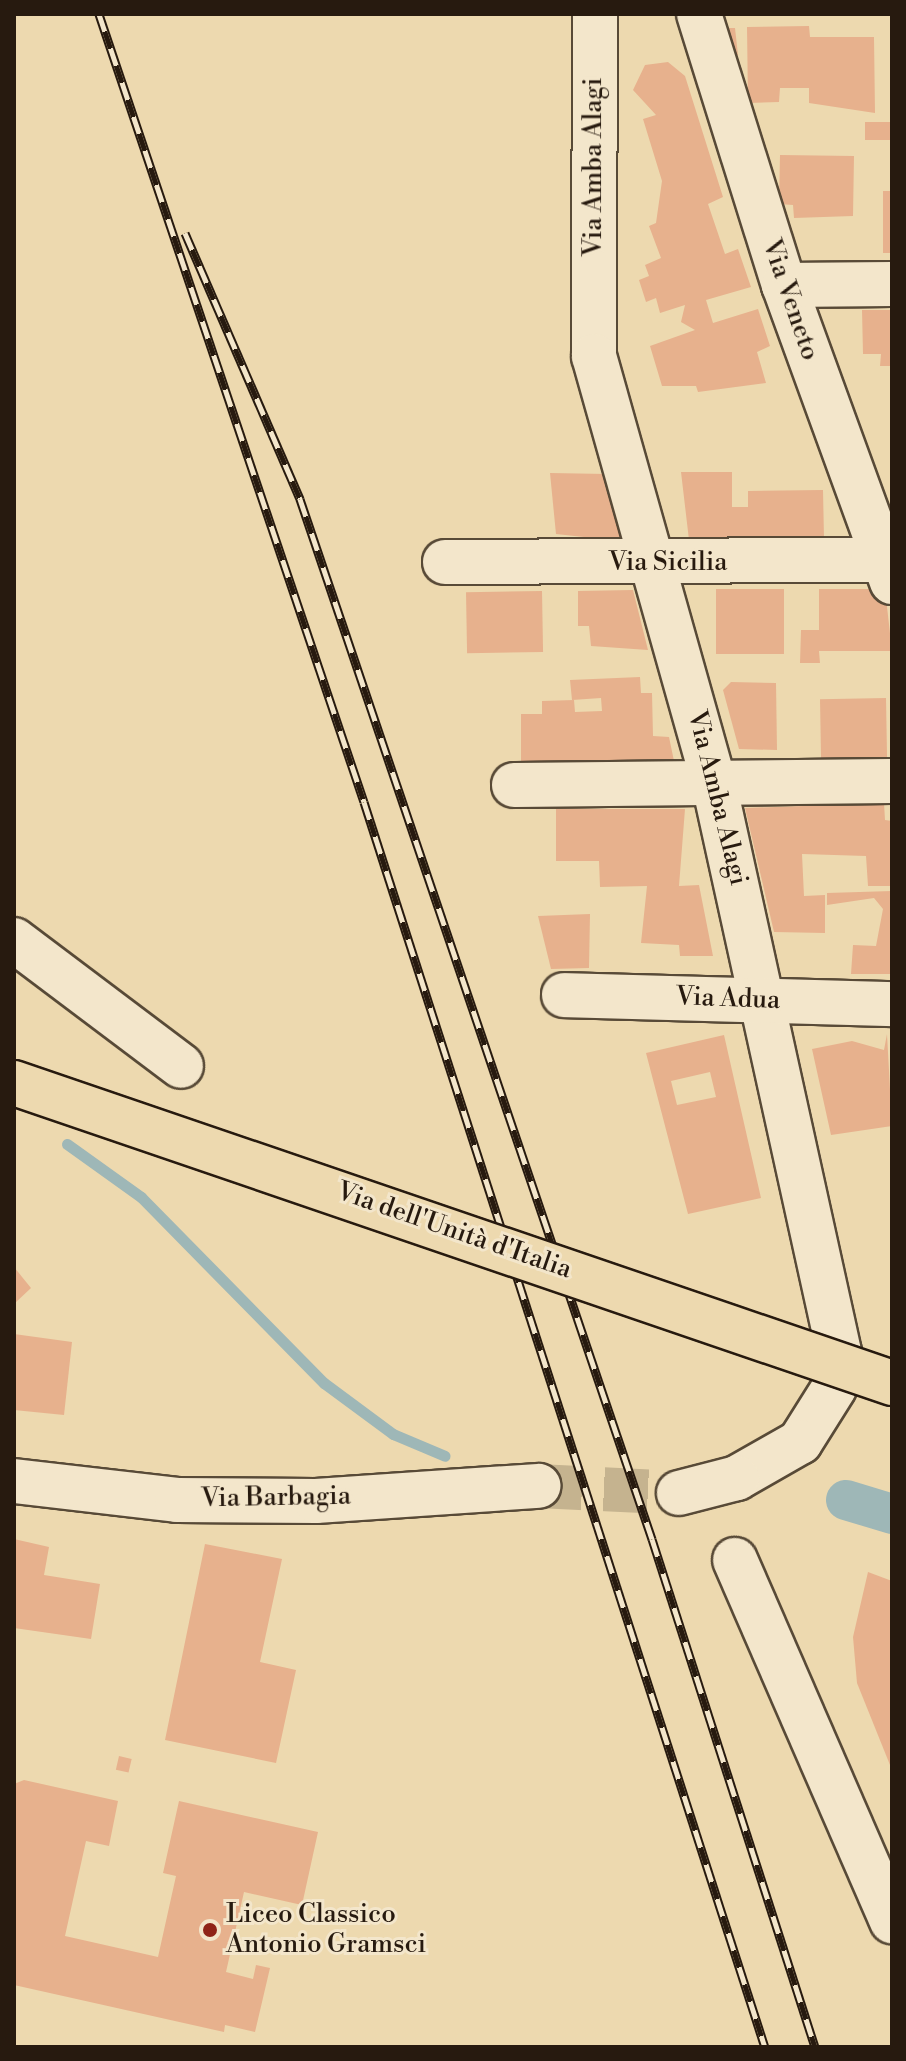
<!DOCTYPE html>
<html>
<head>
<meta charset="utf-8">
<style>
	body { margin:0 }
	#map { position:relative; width:906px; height:2061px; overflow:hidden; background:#edd9af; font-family:"Libre Bodoni",serif }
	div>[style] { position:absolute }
	.stream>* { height:11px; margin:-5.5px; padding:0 5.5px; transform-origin:5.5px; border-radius:5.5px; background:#9eb7b7 }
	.canal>* { height:40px; margin:-20px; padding:0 20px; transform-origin:20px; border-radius:20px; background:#9eb7b7 }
	.building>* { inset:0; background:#e7b18d; transform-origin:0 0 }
	.minor-tunnel>* { height:44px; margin-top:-22px; transform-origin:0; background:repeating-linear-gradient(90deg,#c5b38f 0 44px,transparent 0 66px) }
	.roads { filter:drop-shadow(2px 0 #584a37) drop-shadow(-2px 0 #584a37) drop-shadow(0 2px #584a37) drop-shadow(0 -2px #584a37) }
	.minor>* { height:44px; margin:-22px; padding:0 22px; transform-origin:22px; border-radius:22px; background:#f3e6cb }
	.rail>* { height:9px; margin-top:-4.5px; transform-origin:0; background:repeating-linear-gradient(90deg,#f3e6cb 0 18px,#271a0f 0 36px); box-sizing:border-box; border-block:2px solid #271a0f }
	.bridges { filter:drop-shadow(2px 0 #271a0f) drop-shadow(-2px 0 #271a0f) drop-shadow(0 2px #271a0f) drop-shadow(0 -2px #271a0f) }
	.major-bridge>* { height:44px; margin:-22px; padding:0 22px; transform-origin:22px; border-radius:22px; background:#edd9af }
	.dots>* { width:22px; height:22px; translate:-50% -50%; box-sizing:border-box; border:4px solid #f3e6cb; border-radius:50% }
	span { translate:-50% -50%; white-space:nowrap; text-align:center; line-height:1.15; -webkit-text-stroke:6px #f3e6cb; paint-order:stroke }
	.street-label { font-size:26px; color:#271a0f }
	.poi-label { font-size:26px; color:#271a0f }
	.left { translate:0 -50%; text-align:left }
	.frame { position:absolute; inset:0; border:16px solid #271a0f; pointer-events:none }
</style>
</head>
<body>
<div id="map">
	<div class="stream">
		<i style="left:67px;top:1144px;width:91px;rotate:35.6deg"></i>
		<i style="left:141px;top:1197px;width:261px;rotate:45.5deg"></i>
		<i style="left:324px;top:1383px;width:86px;rotate:36.5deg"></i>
		<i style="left:393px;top:1434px;width:56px;rotate:22.9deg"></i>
	</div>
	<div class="canal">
		<i style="left:846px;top:1500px;width:48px;rotate:16.9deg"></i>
	</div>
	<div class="building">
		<i style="clip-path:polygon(809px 26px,810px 37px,874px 37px,875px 113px,809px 103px,809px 88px,780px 88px,779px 102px,748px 103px,747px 27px)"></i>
		<i style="clip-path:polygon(721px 28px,735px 28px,738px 55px,728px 55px)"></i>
		<i style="clip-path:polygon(668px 62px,685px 76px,723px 197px,708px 204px,725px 254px,738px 249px,751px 287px,706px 300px,713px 323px,758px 309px,770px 346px,757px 352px,766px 383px,698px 392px,696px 386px,662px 386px,650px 346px,695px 330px,681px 322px,685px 305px,660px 313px,656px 298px,646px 302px,639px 280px,649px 276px,645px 265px,661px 258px,649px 226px,656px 223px,662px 181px,643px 119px,656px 115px,633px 90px,645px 65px)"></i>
		<i style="left:865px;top:122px;width:27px;height:18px"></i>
		<i style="clip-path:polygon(780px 155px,854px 156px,853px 216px,794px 218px,793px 205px,779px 204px)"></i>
		<i style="left:883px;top:191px;width:9px;height:62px"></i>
		<i style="clip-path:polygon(862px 310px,892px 310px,892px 366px,880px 366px,881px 354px,863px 354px)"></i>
		<i style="clip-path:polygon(681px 472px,732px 472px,732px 507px,748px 507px,748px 491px,823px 490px,824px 538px,689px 540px)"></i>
		<i style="clip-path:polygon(550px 473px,607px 474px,621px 541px,556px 534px)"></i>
		<i style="left:716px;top:589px;width:68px;height:65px"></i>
		<i style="clip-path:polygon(819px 589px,885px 589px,892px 651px,819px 651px,820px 663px,800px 663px,801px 630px,819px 630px)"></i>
		<i style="clip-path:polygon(633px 590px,648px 650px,591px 646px,589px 626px,578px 626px,578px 591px)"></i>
		<i style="left:542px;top:591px;width:61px;height:76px;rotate:89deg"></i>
		<i style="clip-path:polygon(640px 677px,641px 693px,652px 693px,653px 736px,669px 737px,674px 761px,521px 761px,521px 714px,542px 714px,542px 701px,574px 700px,575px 712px,602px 711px,601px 698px,572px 700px,570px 680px)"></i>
		<i style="clip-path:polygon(731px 682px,776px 683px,777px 750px,739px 749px,723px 690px)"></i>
		<i style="left:886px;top:698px;width:60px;height:66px;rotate:89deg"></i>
		<i style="clip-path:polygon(884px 803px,885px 820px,892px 821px,892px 886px,868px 886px,866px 856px,802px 854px,804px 896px,825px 895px,825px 933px,774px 932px,745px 808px)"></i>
		<i style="clip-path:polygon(556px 809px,685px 809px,679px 886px,699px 885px,713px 956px,680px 956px,679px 945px,641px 943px,647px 886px,600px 887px,599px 861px,556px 861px)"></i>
		<i style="clip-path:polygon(892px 891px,892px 974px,851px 974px,853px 945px,876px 946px,883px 909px,874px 898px,827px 905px,827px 893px)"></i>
		<i style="clip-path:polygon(590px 914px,589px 968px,551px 969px,538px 916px)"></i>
		<i style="clip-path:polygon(887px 1034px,892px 1126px,831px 1135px,812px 1049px,852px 1041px,884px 1050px)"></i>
		<i style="clip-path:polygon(evenodd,724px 1035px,761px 1198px,688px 1214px,646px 1053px,724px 1035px,710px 1072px,716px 1097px,677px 1105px,671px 1081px,710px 1072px)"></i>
		<i style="clip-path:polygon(14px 1267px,31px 1288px,14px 1304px)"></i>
		<i style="clip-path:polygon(14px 1334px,72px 1342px,64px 1415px,14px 1410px)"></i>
		<i style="clip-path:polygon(14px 1539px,49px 1547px,44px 1575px,100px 1584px,91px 1639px,14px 1628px)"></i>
		<i style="clip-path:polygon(205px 1544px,282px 1559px,260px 1662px,296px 1670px,276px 1763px,165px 1740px)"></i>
		<i style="clip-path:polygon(868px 1572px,892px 1581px,892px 1770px,857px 1683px,853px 1637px)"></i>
		<i style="left:119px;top:1756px;width:13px;height:14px;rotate:13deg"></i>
		<i style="clip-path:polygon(24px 1780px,118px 1801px,109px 1846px,86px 1841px,65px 1936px,158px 1957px,176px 1876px,163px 1873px,179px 1801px,318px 1832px,302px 1905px,244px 1892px,226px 1972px,253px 1979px,256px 1965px,270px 1968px,255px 2032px,225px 2025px,224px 2032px,14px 1985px,14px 1784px)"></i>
	</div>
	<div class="minor-tunnel">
		<i style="left:538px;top:1486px;width:141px;rotate:2.8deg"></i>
	</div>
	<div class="roads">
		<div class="minor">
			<i style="left:595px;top:14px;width:342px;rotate:90.2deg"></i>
			<i style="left:594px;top:356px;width:439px;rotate:74.3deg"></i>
			<i style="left:713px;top:779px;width:587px;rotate:77.6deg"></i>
			<i style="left:839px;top:1352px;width:36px;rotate:98deg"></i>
			<i style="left:834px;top:1388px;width:64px;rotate:122.2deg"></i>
			<i style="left:800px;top:1442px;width:73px;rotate:150.3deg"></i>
			<i style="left:737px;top:1478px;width:60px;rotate:165.5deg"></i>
			<i style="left:699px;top:14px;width:284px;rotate:72.6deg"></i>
			<i style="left:784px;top:285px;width:316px;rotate:70deg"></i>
			<i style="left:784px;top:285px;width:108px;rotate:-0.5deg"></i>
			<i style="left:445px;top:562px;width:447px;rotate:-0.3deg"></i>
			<i style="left:514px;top:785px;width:378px;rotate:-0.6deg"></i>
			<i style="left:14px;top:940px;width:209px;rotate:37deg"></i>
			<i style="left:564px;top:995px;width:328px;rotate:1.6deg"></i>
			<i style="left:14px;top:1481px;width:164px;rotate:6.6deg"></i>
			<i style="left:177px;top:1500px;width:139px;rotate:0.4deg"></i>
			<i style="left:316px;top:1501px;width:223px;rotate:-3.9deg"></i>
			<i style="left:735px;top:1560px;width:394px;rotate:66.5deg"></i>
		</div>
	</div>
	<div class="rail">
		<i style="left:99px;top:14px;width:831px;rotate:71.41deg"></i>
		<i style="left:364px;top:802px;width:1308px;rotate:72.15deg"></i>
		<i style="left:185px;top:233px;width:290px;rotate:66.6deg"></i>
		<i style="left:300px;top:499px;width:1098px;rotate:71.3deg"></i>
		<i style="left:652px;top:1539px;width:534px;rotate:72.21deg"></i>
	</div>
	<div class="bridges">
		<div class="major-bridge">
			<i style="left:14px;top:1083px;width:928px;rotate:18.86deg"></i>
		</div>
	</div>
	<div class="dots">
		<i style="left:210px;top:1930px;background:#8f2418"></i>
	</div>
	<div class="street-label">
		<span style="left:594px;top:167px;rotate:-90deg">Via Amba Alagi</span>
		<span style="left:790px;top:300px;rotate:71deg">Via Veneto</span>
		<span style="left:668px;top:563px">Via Sicilia</span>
		<span style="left:717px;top:798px;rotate:76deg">Via Amba Alagi</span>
		<span style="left:728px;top:999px;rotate:2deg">Via Adua</span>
		<span style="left:454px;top:1231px;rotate:19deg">Via dell'Unità d'Italia</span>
		<span style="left:276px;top:1498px;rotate:-1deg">Via Barbagia</span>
	</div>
	<div class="poi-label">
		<span class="left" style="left:226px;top:1930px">Liceo Classico<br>Antonio Gramsci</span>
	</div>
	<div class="frame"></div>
</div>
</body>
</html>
